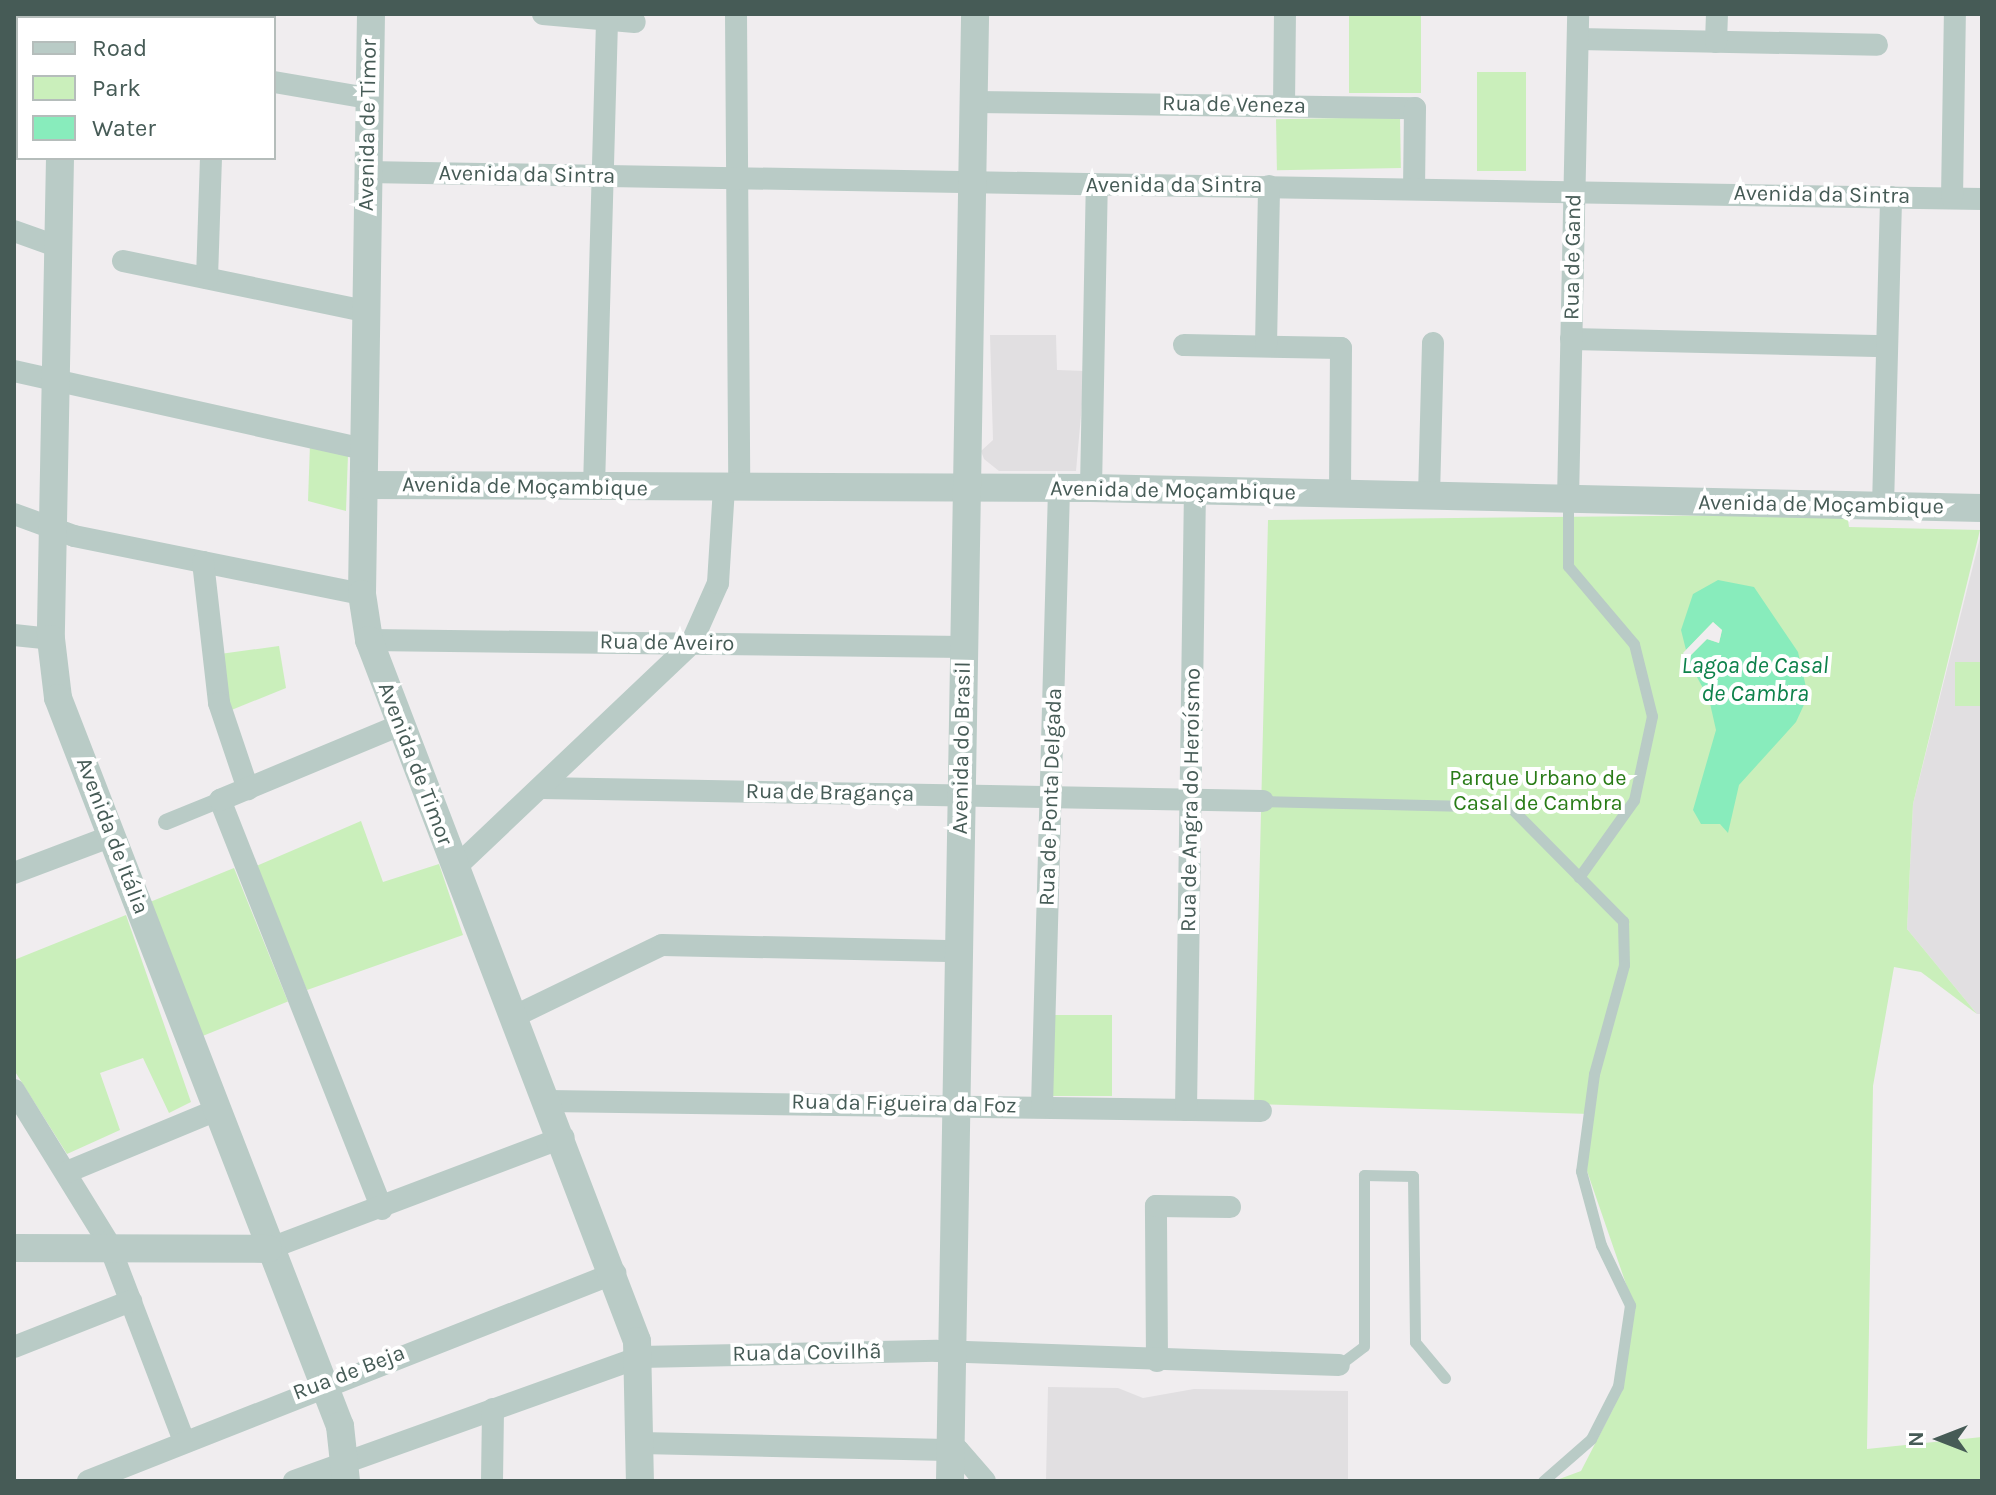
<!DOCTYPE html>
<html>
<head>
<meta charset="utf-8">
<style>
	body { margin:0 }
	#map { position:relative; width:1996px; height:1495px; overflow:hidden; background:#f0edef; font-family:Karla,sans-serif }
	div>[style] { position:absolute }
	.education>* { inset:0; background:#e1dfe1 }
	.green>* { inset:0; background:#caefbb; transform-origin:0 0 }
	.water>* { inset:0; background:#88ecbc }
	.pier>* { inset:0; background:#f0edef }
	.service>* { height:11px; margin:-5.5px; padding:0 5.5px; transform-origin:5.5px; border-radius:5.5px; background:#b9cbc6 }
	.pedestrian>* { height:16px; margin:-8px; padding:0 8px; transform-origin:8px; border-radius:8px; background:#b9cbc6 }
	.minor>* { height:22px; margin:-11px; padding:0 11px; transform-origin:11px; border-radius:11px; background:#b9cbc6 }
	.tertiary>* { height:28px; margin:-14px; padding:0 14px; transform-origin:14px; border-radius:14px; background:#b9cbc6 }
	span { translate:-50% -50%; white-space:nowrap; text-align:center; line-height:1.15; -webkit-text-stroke:8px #fff; paint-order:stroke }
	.street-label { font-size:22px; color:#465b56 }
	.park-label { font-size:22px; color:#297c17 }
	.water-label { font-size:24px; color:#0d824b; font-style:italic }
	.frame { position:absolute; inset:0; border:16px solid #465b56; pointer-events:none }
	.legend { position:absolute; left:16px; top:16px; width:260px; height:144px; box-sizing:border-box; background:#fff; border:2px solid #b5bdbb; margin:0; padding:10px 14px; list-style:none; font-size:24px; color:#465b56 }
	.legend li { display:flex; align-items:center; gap:16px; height:40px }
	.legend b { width:40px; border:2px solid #b5bdbb }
	.north { position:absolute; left:1900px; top:1399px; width:80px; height:80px; -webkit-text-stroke:6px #fff; paint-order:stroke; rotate:270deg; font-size:22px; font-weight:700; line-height:32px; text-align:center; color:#465b56 }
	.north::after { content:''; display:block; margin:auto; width:28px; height:36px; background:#465b56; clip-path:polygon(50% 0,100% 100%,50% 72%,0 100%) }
</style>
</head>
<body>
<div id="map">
	<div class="education">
		<i style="clip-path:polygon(990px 335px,1056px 335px,1057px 370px,1085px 371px,1076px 471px,999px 471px,984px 459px,981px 451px,993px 440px)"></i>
		<i style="clip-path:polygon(1982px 530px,1982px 1014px,1977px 1014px,1907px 929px,1913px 804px)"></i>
		<i style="clip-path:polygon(1048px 1387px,1118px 1388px,1143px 1398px,1194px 1389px,1348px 1391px,1348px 1481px,1046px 1481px)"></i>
	</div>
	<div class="green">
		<i style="left:1349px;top:14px;width:72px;height:79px"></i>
		<i style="left:1477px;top:72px;width:49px;height:99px"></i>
		<i style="left:1400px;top:117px;width:51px;height:124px;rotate:89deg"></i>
		<i style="clip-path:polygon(310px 444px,348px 454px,346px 511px,308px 501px)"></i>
		<i style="clip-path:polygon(1847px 514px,1849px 527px,1980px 530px,1913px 804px,1907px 929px,1977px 1014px,1921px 972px,1894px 967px,1873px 1086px,1867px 1449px,1982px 1437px,1982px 1481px,1554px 1481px,1581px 1471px,1614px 1407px,1635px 1310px,1587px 1171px,1590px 1114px,1254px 1104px,1268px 520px)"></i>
		<i style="clip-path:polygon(279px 646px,286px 688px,229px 711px,220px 654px)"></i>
		<i style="left:1955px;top:662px;width:27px;height:44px"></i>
		<i style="clip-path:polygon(361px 821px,383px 882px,439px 864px,463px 935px,307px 990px,254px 867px)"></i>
		<i style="left:234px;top:868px;width:144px;height:92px;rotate:68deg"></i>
		<i style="clip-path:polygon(126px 915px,191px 1102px,169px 1113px,143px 1058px,100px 1073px,120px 1130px,67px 1154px,14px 1070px,14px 960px)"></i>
		<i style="left:1052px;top:1015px;width:60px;height:81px"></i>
	</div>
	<div class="water">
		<i style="clip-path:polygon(1718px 580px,1754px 587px,1798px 652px,1808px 696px,1796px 722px,1739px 785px,1728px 833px,1720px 824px,1701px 824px,1693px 810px,1716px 730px,1709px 699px,1687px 659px,1707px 639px,1719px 643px,1722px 630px,1713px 622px,1686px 650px,1681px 630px,1693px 594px)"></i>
	</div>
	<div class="pier">
		<i style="clip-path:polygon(1713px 622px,1722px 630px,1719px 643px,1707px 639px,1687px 659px,1683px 653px)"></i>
	</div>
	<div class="service">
		<i style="left:1568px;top:501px;width:65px;rotate:90deg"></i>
		<i style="left:1568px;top:566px;width:102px;rotate:49.8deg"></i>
		<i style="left:1634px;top:644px;width:74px;rotate:76deg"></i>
		<i style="left:1652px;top:716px;width:86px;rotate:102.1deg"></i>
		<i style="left:1634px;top:800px;width:95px;rotate:125.5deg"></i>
		<i style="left:1263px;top:801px;width:247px;rotate:1.4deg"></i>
		<i style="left:1510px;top:807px;width:161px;rotate:45.3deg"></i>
		<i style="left:1623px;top:921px;width:44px;rotate:88.7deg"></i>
		<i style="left:1624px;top:965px;width:113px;rotate:105.4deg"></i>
		<i style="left:1594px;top:1074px;width:98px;rotate:97.6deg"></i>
		<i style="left:1581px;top:1171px;width:77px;rotate:74.9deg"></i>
		<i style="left:1601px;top:1245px;width:67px;rotate:64.2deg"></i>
		<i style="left:1630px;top:1305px;width:82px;rotate:98.4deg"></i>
		<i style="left:1618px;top:1386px;width:59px;rotate:117deg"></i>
		<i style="left:1591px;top:1439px;width:64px;rotate:138.8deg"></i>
		<i style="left:1339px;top:1365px;width:31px;rotate:-37deg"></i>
		<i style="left:1364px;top:1346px;width:171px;rotate:-90deg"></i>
		<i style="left:1364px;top:1175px;width:49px;rotate:1.2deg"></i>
		<i style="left:1413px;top:1176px;width:166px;rotate:89.3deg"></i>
		<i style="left:1415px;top:1342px;width:47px;rotate:50.2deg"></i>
	</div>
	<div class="pedestrian">
		<i style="left:166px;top:822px;width:58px;rotate:-22.2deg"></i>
	</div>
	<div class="minor">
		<i style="left:543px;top:14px;width:92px;rotate:5deg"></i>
		<i style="left:736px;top:14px;width:474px;rotate:89.6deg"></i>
		<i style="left:212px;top:18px;width:4px;rotate:-90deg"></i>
		<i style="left:1578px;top:39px;width:299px;rotate:1.1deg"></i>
		<i style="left:1716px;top:42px;width:28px;rotate:-88deg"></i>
		<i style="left:274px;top:82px;width:95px;rotate:9.7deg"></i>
		<i style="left:14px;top:85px;width:4px;rotate:14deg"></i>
		<i style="left:974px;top:102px;width:441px;rotate:0.8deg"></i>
		<i style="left:1415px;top:108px;width:80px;rotate:90.7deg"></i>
		<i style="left:1284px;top:106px;width:92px;rotate:-89.4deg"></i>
		<i style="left:367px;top:172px;width:1615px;rotate:0.96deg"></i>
		<i style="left:1952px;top:198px;width:184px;rotate:-89.1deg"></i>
		<i style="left:14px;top:231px;width:48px;rotate:19.6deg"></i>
		<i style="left:123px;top:261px;width:246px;rotate:11.7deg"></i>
		<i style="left:207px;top:278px;width:120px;rotate:-88.1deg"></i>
		<i style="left:1571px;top:339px;width:316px;rotate:1.3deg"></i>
		<i style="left:1184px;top:345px;width:157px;rotate:1.1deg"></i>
		<i style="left:1341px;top:348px;width:145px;rotate:90.4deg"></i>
		<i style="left:1266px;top:346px;width:160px;rotate:-88.9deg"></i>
		<i style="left:14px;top:371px;width:358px;rotate:12.6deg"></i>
		<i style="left:594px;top:487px;width:467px;rotate:-88.4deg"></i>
		<i style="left:1091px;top:488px;width:303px;rotate:-88.9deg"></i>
		<i style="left:1429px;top:496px;width:153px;rotate:-88.5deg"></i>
		<i style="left:1568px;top:500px;width:486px;rotate:-88.8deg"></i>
		<i style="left:1883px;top:506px;width:309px;rotate:-88.5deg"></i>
		<i style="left:14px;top:514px;width:64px;rotate:20.1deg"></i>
		<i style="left:74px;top:536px;width:294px;rotate:11.4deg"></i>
		<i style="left:203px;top:562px;width:142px;rotate:83.5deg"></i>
		<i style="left:219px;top:703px;width:91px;rotate:71.4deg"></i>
		<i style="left:14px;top:635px;width:37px;rotate:6deg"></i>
		<i style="left:369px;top:640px;width:595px;rotate:0.67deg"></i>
		<i style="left:541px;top:788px;width:722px;rotate:1.03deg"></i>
		<i style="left:456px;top:867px;width:324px;rotate:-43.5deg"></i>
		<i style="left:691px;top:644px;width:67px;rotate:-66.1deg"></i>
		<i style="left:718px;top:583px;width:95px;rotate:-86.4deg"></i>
		<i style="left:14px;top:873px;width:105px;rotate:-20.7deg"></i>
		<i style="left:513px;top:1017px;width:165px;rotate:-25.8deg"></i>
		<i style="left:662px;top:945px;width:297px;rotate:1.2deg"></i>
		<i style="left:14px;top:1090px;width:179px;rotate:58.3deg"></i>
		<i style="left:108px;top:1242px;width:210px;rotate:69.1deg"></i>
		<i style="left:547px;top:1101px;width:714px;rotate:0.8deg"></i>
		<i style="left:1042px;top:1106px;width:617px;rotate:-88.42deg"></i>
		<i style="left:1186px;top:1110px;width:619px;rotate:-89.17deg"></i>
		<i style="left:67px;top:1172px;width:162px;rotate:-22.5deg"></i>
		<i style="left:382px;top:1209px;width:440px;rotate:-111.6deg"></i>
		<i style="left:220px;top:800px;width:193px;rotate:-22.6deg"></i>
		<i style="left:268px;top:1249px;width:316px;rotate:-20.7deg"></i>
		<i style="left:14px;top:1347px;width:126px;rotate:-21.5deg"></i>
		<i style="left:1157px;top:1361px;width:155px;rotate:-90.4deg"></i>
		<i style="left:1156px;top:1206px;width:74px;rotate:0.8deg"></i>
		<i style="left:641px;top:1443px;width:317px;rotate:1.3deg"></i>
		<i style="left:958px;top:1450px;width:41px;rotate:48.9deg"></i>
		<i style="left:88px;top:1481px;width:567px;rotate:-21.54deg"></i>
		<i style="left:294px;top:1481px;width:368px;rotate:-19.7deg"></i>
		<i style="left:640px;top:1357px;width:297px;rotate:-1.2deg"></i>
		<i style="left:937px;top:1351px;width:402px;rotate:2deg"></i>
		<i style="left:492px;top:1481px;width:72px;rotate:-89.2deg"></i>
	</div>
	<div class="tertiary">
		<i style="left:371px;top:14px;width:580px;rotate:90.89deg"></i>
		<i style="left:362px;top:594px;width:47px;rotate:81.3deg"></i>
		<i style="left:369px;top:640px;width:750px;rotate:69.08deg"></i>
		<i style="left:637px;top:1341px;width:140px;rotate:88.8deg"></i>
		<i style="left:62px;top:18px;width:4px;rotate:-76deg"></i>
		<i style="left:60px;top:158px;width:481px;rotate:91.1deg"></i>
		<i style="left:51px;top:639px;width:59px;rotate:83.2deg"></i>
		<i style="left:58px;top:698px;width:781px;rotate:68.83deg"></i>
		<i style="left:340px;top:1426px;width:55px;rotate:83.8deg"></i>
		<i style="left:364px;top:485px;width:727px;rotate:0.24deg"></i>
		<i style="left:1091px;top:488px;width:891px;rotate:1.29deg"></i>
		<i style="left:14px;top:1248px;width:254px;rotate:0.2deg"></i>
		<i style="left:950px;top:1481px;width:1467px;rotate:-89.02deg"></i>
	</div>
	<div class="street-label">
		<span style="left:1234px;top:105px;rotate:1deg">Rua de Veneza</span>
		<span style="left:368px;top:125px;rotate:-89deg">Avenida de Timor</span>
		<span style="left:527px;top:175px;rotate:1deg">Avenida da Sintra</span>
		<span style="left:1174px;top:186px">Avenida da Sintra</span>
		<span style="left:1822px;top:195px;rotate:1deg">Avenida da Sintra</span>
		<span style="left:1573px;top:257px;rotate:-89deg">Rua de Gand</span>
		<span style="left:525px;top:487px;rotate:1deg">Avenida de Moçambique</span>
		<span style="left:1173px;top:491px;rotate:1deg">Avenida de Moçambique</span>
		<span style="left:1821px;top:505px;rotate:1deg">Avenida de Moçambique</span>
		<span style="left:667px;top:643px;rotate:1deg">Rua de Aveiro</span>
		<span style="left:962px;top:748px;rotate:-89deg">Avenida do Brasil</span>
		<span style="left:415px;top:764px;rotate:69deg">Avenida de Timor</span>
		<span style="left:830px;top:793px;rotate:1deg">Rua de Bragança</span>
		<span style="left:1051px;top:797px;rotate:-88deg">Rua de Ponta Delgada</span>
		<span style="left:1191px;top:800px;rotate:-89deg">Rua de Angra do Heroísmo</span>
		<span style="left:112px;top:836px;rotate:69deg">Avenida de Itália</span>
		<span style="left:904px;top:1104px;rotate:1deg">Rua da Figueira da Foz</span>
		<span style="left:807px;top:1353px;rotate:-1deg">Rua da Covilhã</span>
		<span style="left:349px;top:1373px;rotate:-21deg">Rua de Beja</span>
	</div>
	<div class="park-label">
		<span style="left:1538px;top:791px">Parque Urbano de<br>Casal de Cambra</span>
	</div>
	<div class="water-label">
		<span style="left:1755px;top:680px">Lagoa de Casal<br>de Cambra</span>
	</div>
	<div class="frame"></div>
	<ul class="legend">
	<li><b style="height:10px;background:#b9cbc6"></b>Road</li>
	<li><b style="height:22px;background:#caefbb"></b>Park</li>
	<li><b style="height:22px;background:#88ecbc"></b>Water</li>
	</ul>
	<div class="north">N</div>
</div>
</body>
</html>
